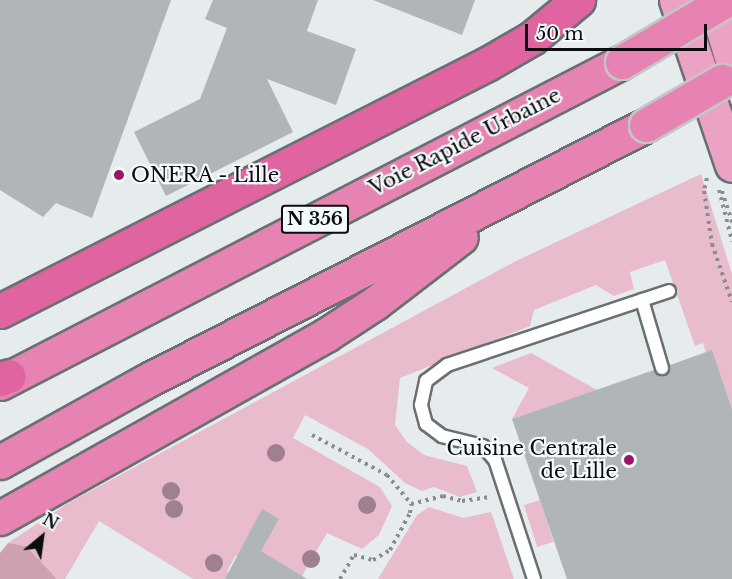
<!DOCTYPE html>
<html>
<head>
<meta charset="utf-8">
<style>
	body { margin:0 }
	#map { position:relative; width:732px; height:579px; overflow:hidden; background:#e6ecee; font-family:"Libre Baskerville",serif }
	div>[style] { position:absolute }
	.green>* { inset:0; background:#e8bbcd; transform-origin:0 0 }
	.forest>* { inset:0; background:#cf9fb2 }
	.building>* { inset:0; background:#b0b6b8 }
	.path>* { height:4px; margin-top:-2px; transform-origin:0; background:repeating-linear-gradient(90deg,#888d8e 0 3px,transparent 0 7.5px) }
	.roads { filter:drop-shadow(2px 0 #6a7072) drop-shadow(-2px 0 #6a7072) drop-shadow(0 2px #6a7072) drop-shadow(0 -2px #6a7072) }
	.service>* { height:12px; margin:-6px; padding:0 6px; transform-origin:6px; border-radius:6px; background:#fff }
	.primary>* { height:33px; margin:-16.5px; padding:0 16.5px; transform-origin:16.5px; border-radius:16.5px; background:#eca2c5 }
	.trunk>* { height:33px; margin:-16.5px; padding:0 16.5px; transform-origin:16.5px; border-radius:16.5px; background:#e683b2 }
	.motorway>* { height:33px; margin:-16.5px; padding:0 16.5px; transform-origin:16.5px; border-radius:16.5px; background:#df649f }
	.bridges { filter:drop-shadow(2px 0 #c4c5c5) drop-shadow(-2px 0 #c4c5c5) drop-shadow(0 2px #c4c5c5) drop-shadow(0 -2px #c4c5c5) }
	.trunk-bridge>* { height:33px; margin:-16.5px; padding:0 16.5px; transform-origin:16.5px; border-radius:16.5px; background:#e683b2 }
	.trees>* { width:18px; height:18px; margin:-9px; border-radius:50%; background:#9e8090 }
	.dots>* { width:16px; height:16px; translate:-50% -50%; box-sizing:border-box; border:3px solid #f3fafc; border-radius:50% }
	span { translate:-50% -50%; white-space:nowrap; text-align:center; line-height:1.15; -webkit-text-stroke:4.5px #f3fafc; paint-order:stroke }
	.shield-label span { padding:2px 4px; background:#f3fafc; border:2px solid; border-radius:4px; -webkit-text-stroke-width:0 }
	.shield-label { font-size:18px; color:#0a0c0d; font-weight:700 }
	.street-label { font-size:20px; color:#0a0c0d }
	.poi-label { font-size:20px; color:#0a0c0d }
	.left { translate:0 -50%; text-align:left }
	.right { translate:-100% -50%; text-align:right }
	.north { position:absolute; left:12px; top:507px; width:60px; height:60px; -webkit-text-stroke:4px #f3fafc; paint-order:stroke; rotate:29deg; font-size:16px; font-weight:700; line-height:24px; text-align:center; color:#0a0c0d }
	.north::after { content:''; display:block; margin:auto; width:21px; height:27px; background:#0a0c0d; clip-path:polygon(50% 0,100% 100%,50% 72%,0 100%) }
	.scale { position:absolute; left:525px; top:24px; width:182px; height:27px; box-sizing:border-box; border:3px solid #0a0c0d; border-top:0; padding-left:8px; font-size:18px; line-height:21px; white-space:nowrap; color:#0a0c0d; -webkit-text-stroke:4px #f3fafc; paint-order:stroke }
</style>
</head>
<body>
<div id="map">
	<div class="green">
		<i style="clip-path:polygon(701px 174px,732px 274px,732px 409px,712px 351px,706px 353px,703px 343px,695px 346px,665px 260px,630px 272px,634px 289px,614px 296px,596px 285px,534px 310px,530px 326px,400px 378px,395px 425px,407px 442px,424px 455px,467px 466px,477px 492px,460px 497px,434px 487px,422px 491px,405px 483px,368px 449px,305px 415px,293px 438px,380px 487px,392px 506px,379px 535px,362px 549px,327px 533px,302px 576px,251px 564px,236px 555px,227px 571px,235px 576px,233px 579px,193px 579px,99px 521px,65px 579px,57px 579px,26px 546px,8px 543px,70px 502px,514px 262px)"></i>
		<i style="clip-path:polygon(531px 353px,597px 390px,512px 419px,529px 388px,492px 368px)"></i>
		<i style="left:540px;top:500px;width:44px;height:17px;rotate:72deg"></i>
		<i style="clip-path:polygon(429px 507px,463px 518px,491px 512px,514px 579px,378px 579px,417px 515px)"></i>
	</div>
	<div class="forest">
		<i style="clip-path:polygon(8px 543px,26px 546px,57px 579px,0 579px,0 553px)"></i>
	</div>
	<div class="building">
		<i style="clip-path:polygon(0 0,171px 0,92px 218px,56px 203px,43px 217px,0 190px)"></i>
		<i style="clip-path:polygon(213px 0,318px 0,307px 31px,356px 49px,336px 105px,267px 79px,293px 132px,166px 196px,134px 132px,200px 99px,227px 28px,205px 19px)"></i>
		<i style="clip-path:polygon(373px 0,475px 0,462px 35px)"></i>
		<i style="clip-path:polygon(712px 350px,732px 409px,732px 579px,567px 579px,512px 419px,654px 370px,665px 376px,670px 365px)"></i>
		<i style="clip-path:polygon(262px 509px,279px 519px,261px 551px,307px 579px,225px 579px)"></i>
	</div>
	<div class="path">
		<i style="left:707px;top:178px;width:13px;rotate:103deg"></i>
		<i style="left:704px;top:191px;width:54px;rotate:81.4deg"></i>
		<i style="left:712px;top:244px;width:61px;rotate:71deg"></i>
		<i style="left:719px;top:190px;width:53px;rotate:75.7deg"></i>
		<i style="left:722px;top:191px;width:33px;rotate:72deg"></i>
		<i style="left:312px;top:435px;width:85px;rotate:28.1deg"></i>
		<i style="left:387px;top:475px;width:38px;rotate:50deg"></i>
		<i style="left:340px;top:579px;width:28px;rotate:-60deg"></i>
		<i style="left:354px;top:555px;width:20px;rotate:15deg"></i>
		<i style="left:373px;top:560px;width:20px;rotate:-30deg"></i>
		<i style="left:390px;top:550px;width:42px;rotate:-61.6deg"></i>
		<i style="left:410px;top:513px;width:9px;rotate:-84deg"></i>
		<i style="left:411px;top:504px;width:33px;rotate:-14deg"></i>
		<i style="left:443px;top:496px;width:20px;rotate:15deg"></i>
		<i style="left:462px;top:501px;width:28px;rotate:-8deg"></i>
	</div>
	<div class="roads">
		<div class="service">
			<i style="left:642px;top:300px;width:71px;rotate:73.6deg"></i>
			<i style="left:534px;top:579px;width:125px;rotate:-108.1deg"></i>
			<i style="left:495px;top:460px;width:18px;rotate:-131deg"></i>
			<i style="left:483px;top:446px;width:42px;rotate:-166.3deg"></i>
			<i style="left:442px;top:436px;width:20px;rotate:-143deg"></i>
			<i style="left:426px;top:424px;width:20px;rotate:-105deg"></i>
			<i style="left:421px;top:405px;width:25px;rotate:-78deg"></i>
			<i style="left:426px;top:381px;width:26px;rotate:-37deg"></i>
			<i style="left:447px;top:365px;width:234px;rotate:-18.4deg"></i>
		</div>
		<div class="primary">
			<i style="left:676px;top:0;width:174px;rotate:71.3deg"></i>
			<i style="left:714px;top:0;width:63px;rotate:73.3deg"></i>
		</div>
		<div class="trunk">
			<i style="left:0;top:383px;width:700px;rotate:-27.3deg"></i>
			<i style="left:0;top:462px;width:167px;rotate:-29deg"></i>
			<i style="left:146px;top:381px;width:562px;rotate:-27.11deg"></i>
			<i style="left:0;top:518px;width:374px;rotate:-29.3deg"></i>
			<i style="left:326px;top:335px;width:59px;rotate:-33.1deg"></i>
			<i style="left:375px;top:303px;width:108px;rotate:-37.5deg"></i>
		</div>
		<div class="motorway">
			<i style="left:0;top:311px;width:546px;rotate:-26.89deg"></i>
			<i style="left:487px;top:64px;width:52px;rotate:-30deg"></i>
			<i style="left:532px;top:38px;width:60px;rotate:-39.6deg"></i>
			<i style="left:0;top:379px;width:9px;rotate:-18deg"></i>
		</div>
	</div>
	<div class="bridges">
		<div class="trunk-bridge">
			<i style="left:622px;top:62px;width:121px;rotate:-30.8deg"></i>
			<i style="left:646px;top:125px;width:88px;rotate:-30.1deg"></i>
		</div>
	</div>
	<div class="trees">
		<i style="left:276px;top:453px"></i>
		<i style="left:171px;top:491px"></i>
		<i style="left:367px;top:505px"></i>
		<i style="left:174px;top:509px"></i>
		<i style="left:311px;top:559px"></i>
		<i style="left:214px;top:563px"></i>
	</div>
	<div class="dots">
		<i style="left:119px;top:175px;background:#9d1463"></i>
		<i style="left:629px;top:460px;background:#9d1463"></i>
	</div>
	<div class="shield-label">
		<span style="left:315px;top:219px">N 356</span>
	</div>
	<div class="street-label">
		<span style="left:465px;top:142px;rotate:-27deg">Voie Rapide Urbaine</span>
	</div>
	<div class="poi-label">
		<span class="left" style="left:131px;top:175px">ONERA - Lille</span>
		<span class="right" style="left:617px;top:460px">Cuisine Centrale<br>de Lille</span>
	</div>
	<div class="north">N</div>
	<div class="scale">50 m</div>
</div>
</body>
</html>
